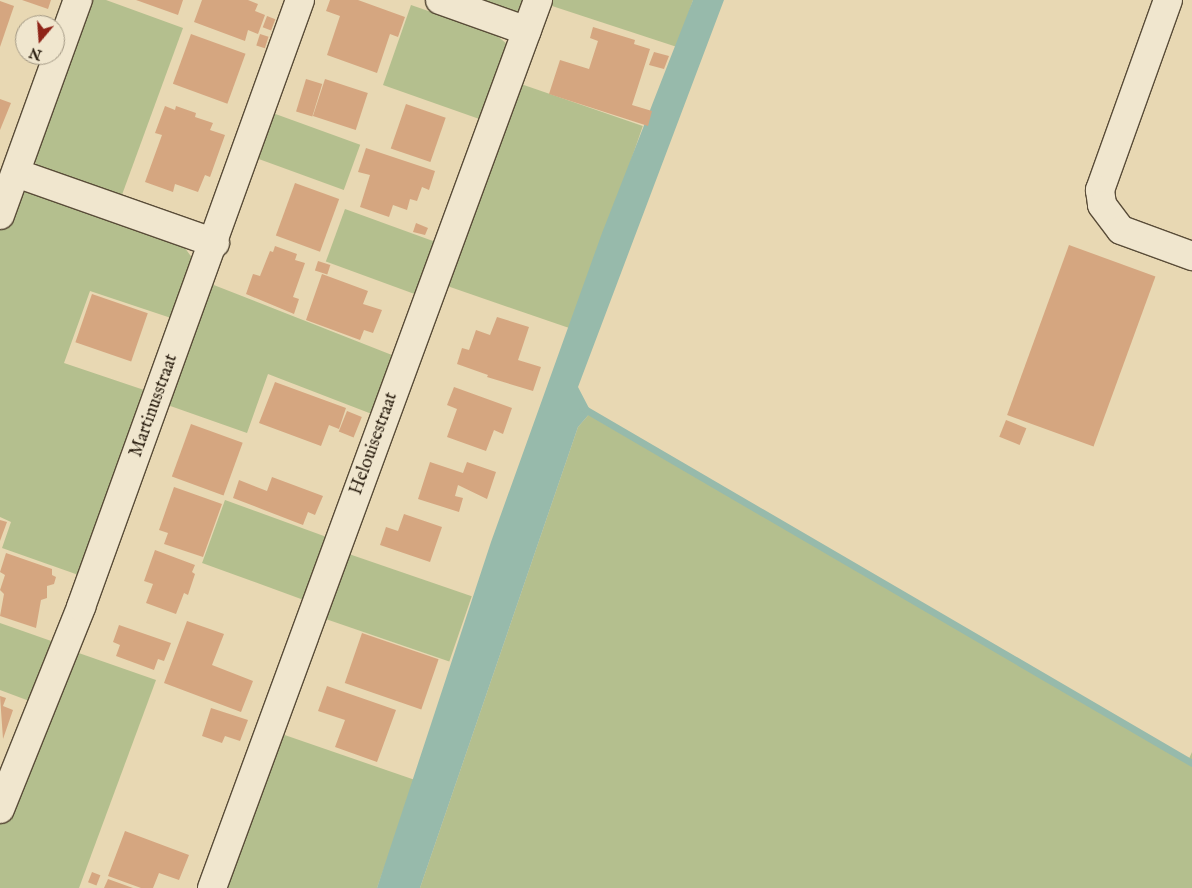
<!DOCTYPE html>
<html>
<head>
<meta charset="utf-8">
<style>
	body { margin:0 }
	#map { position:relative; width:1192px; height:888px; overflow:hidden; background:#e8d8b3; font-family:"IM FELL English",serif }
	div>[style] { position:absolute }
	.green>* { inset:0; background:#b4bf8e; transform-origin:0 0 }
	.water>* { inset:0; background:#97baab }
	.stream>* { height:7px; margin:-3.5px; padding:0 3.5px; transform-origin:3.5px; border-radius:3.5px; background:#97baab }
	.building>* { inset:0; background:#d5a680; transform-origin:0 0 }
	.roads { filter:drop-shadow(1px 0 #594c38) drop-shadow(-1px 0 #594c38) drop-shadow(0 1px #594c38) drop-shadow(0 -1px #594c38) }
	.minor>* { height:28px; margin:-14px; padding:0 14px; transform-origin:14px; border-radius:14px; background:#f0e6ce }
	span { translate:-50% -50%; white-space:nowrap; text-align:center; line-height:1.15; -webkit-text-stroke:4px #f0e6ce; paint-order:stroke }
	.street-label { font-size:18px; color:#291d0f }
	.north { position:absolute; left:15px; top:15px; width:50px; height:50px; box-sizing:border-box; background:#f0e6ce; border:1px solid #a09682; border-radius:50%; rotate:198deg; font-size:14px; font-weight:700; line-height:20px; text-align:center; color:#291d0f }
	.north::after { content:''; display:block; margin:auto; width:18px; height:22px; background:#8f2418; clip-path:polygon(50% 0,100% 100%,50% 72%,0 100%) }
</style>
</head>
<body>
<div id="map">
	<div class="green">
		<i style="clip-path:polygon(87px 0,106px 0,183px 28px,119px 203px,37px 168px,33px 155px)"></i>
		<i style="clip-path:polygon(462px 0,525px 0,518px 12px,504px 12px)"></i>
		<i style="clip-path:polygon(550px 0,693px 0,677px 47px,549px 5px)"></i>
		<i style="clip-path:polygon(411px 5px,495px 34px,507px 44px,510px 51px,485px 121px,383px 85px)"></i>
		<i style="left:518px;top:83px;width:132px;height:215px;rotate:19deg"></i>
		<i style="left:270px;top:112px;width:96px;height:48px;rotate:20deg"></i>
		<i style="clip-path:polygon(29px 189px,179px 240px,193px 259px,177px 320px,90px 291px,64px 363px,150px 392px,87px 578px,2px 548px,11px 522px,0 517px,0 226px,18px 196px)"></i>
		<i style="left:345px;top:209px;width:106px;height:56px;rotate:20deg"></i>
		<i style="clip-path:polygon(201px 280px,397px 357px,377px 416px,268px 374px,247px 433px,159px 402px)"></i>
		<i style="clip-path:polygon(591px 412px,1188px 761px,1192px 752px,1192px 888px,420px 888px,578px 427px)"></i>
		<i style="left:225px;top:500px;width:114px;height:67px;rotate:20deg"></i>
		<i style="left:346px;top:553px;width:133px;height:69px;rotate:19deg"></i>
		<i style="clip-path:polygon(0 623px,54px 642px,32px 702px,0 690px)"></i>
		<i style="clip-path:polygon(73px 651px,156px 680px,79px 888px,0 888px,0 824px)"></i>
		<i style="clip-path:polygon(276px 732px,415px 780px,377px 888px,220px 888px)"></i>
	</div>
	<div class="water">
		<i style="clip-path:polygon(693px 0,724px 0,578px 387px,591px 412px,578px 427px,420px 888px,377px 888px,491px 542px,602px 233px)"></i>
	</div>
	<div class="stream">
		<i style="left:583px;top:408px;width:705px;rotate:30.24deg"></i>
	</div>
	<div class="building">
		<i style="clip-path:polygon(22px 0,51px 0,48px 9px)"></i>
		<i style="clip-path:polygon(136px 0,183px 0,178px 15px)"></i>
		<i style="clip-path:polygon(202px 0,248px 0,258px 4px,255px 11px,265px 15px,258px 34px,248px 30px,245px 41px,194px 22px)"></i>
		<i style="clip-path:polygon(330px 0,358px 0,405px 17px,398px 37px,390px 34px,377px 73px,327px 55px,340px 16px,326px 11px)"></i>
		<i style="clip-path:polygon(0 1px,14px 6px,0 47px)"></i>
		<i style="left:267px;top:16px;width:9px;height:12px;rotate:21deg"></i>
		<i style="clip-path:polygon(593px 27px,635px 40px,634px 44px,650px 49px,632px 105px,652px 111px,648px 126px,549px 94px,560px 60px,589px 69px,598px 41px,590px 38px)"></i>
		<i style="left:191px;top:34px;width:58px;height:53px;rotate:20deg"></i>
		<i style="left:260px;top:34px;width:9px;height:12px;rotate:18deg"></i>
		<i style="clip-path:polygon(654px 52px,669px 56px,664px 69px,649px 65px)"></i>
		<i style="left:306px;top:79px;width:17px;height:34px;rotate:17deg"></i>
		<i style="left:325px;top:79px;width:45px;height:39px;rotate:18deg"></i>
		<i style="clip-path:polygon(0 99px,11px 103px,0 130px)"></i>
		<i style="left:406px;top:104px;width:42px;height:47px;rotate:19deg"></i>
		<i style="clip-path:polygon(165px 106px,175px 110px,176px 106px,196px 113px,195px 117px,213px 123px,210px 130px,225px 135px,210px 177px,205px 175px,198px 192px,175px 184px,173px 192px,145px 182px,162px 135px,155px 133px)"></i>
		<i style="clip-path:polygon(366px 148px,435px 171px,429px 190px,422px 187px,417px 201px,410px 199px,407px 210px,393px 205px,389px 217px,360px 207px,370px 175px,358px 172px)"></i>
		<i style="left:295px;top:183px;width:47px;height:56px;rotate:20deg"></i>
		<i style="clip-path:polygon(416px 223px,428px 228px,425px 235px,413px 232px)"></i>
		<i style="left:1069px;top:245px;width:92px;height:181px;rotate:20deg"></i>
		<i style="clip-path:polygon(275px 246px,297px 254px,295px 260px,305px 263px,293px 297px,299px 299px,294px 314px,246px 294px,253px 274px,260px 276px,270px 251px,273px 252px)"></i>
		<i style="left:318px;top:261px;width:13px;height:10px;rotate:18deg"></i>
		<i style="clip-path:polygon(322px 274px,368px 291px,363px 304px,382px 310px,373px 333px,364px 330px,360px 340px,306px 320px)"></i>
		<i style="left:92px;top:294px;width:59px;height:51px;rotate:19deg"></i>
		<i style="clip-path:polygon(497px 317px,529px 327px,518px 360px,541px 367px,533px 391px,487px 377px,488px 375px,457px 364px,462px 348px,469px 350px,476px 330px,490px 335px)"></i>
		<i style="clip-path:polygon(275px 382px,346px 408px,339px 429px,329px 425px,321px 446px,259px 423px)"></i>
		<i style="clip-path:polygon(454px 387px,512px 408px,503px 434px,494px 430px,486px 451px,447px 437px,457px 409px,447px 405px)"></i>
		<i style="left:347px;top:411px;width:16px;height:22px;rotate:22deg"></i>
		<i style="left:1006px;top:420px;width:22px;height:18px;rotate:22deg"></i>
		<i style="left:191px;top:424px;width:55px;height:56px;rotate:20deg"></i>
		<i style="clip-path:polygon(430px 462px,463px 473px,467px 462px,496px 472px,487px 499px,458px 485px,455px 496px,463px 498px,459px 512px,418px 499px)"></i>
		<i style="clip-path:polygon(272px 477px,323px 496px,315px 515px,308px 512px,303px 525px,233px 498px,239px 480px,267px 491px)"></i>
		<i style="clip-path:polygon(174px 487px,222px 504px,203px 557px,164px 544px,168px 533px,159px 530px)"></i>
		<i style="clip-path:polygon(404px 514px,442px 527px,430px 562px,380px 545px,386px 527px,398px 531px)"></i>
		<i style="clip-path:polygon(0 520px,7px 522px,0 541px)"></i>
		<i style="clip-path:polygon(155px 550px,195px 565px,192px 572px,195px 574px,188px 595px,184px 593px,176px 614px,146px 603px,153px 584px,144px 581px)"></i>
		<i style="clip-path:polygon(6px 553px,52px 569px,52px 575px,56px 577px,54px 584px,47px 586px,47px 598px,41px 600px,36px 628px,0 616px,4px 594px,0 590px,5px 575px,0 572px)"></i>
		<i style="clip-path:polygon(187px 621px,224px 634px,212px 665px,253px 681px,241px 712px,164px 683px)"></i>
		<i style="clip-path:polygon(119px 625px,171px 643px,164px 661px,158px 659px,154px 670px,116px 656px,120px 645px,113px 642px)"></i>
		<i style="left:362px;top:633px;width:81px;height:53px;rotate:19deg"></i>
		<i style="clip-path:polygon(327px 686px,396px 710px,377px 762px,335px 747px,345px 720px,318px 711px)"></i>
		<i style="clip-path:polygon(0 696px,6px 698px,3px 706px,13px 710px,3px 739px)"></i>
		<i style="clip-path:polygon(211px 708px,248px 720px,240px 741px,225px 736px,222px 743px,202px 736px)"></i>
		<i style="clip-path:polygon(125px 831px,189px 855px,179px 880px,159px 873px,153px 888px,141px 888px,108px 876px)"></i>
		<i style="left:92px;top:872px;width:9px;height:11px;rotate:21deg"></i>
		<i style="clip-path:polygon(108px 879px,133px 888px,104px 888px)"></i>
	</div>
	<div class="roads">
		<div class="minor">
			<i style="left:440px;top:0;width:92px;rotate:19.6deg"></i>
			<i style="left:1168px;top:0;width:202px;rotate:109.7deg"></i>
			<i style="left:1100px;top:190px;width:15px;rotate:82deg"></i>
			<i style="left:1102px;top:205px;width:31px;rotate:53deg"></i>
			<i style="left:1121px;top:230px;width:76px;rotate:20.1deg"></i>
			<i style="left:16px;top:173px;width:211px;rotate:19.4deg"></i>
			<i style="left:0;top:215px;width:229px;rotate:-70.1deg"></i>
			<i style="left:0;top:809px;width:218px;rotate:-68.1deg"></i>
			<i style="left:81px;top:607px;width:645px;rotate:-70.16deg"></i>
			<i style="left:212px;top:888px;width:946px;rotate:-69.84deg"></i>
		</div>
	</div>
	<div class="street-label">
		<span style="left:155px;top:406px;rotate:-70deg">Martinusstraat</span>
		<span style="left:375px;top:444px;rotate:-70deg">Helouisestraat</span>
	</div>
	<div class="north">N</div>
</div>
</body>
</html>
